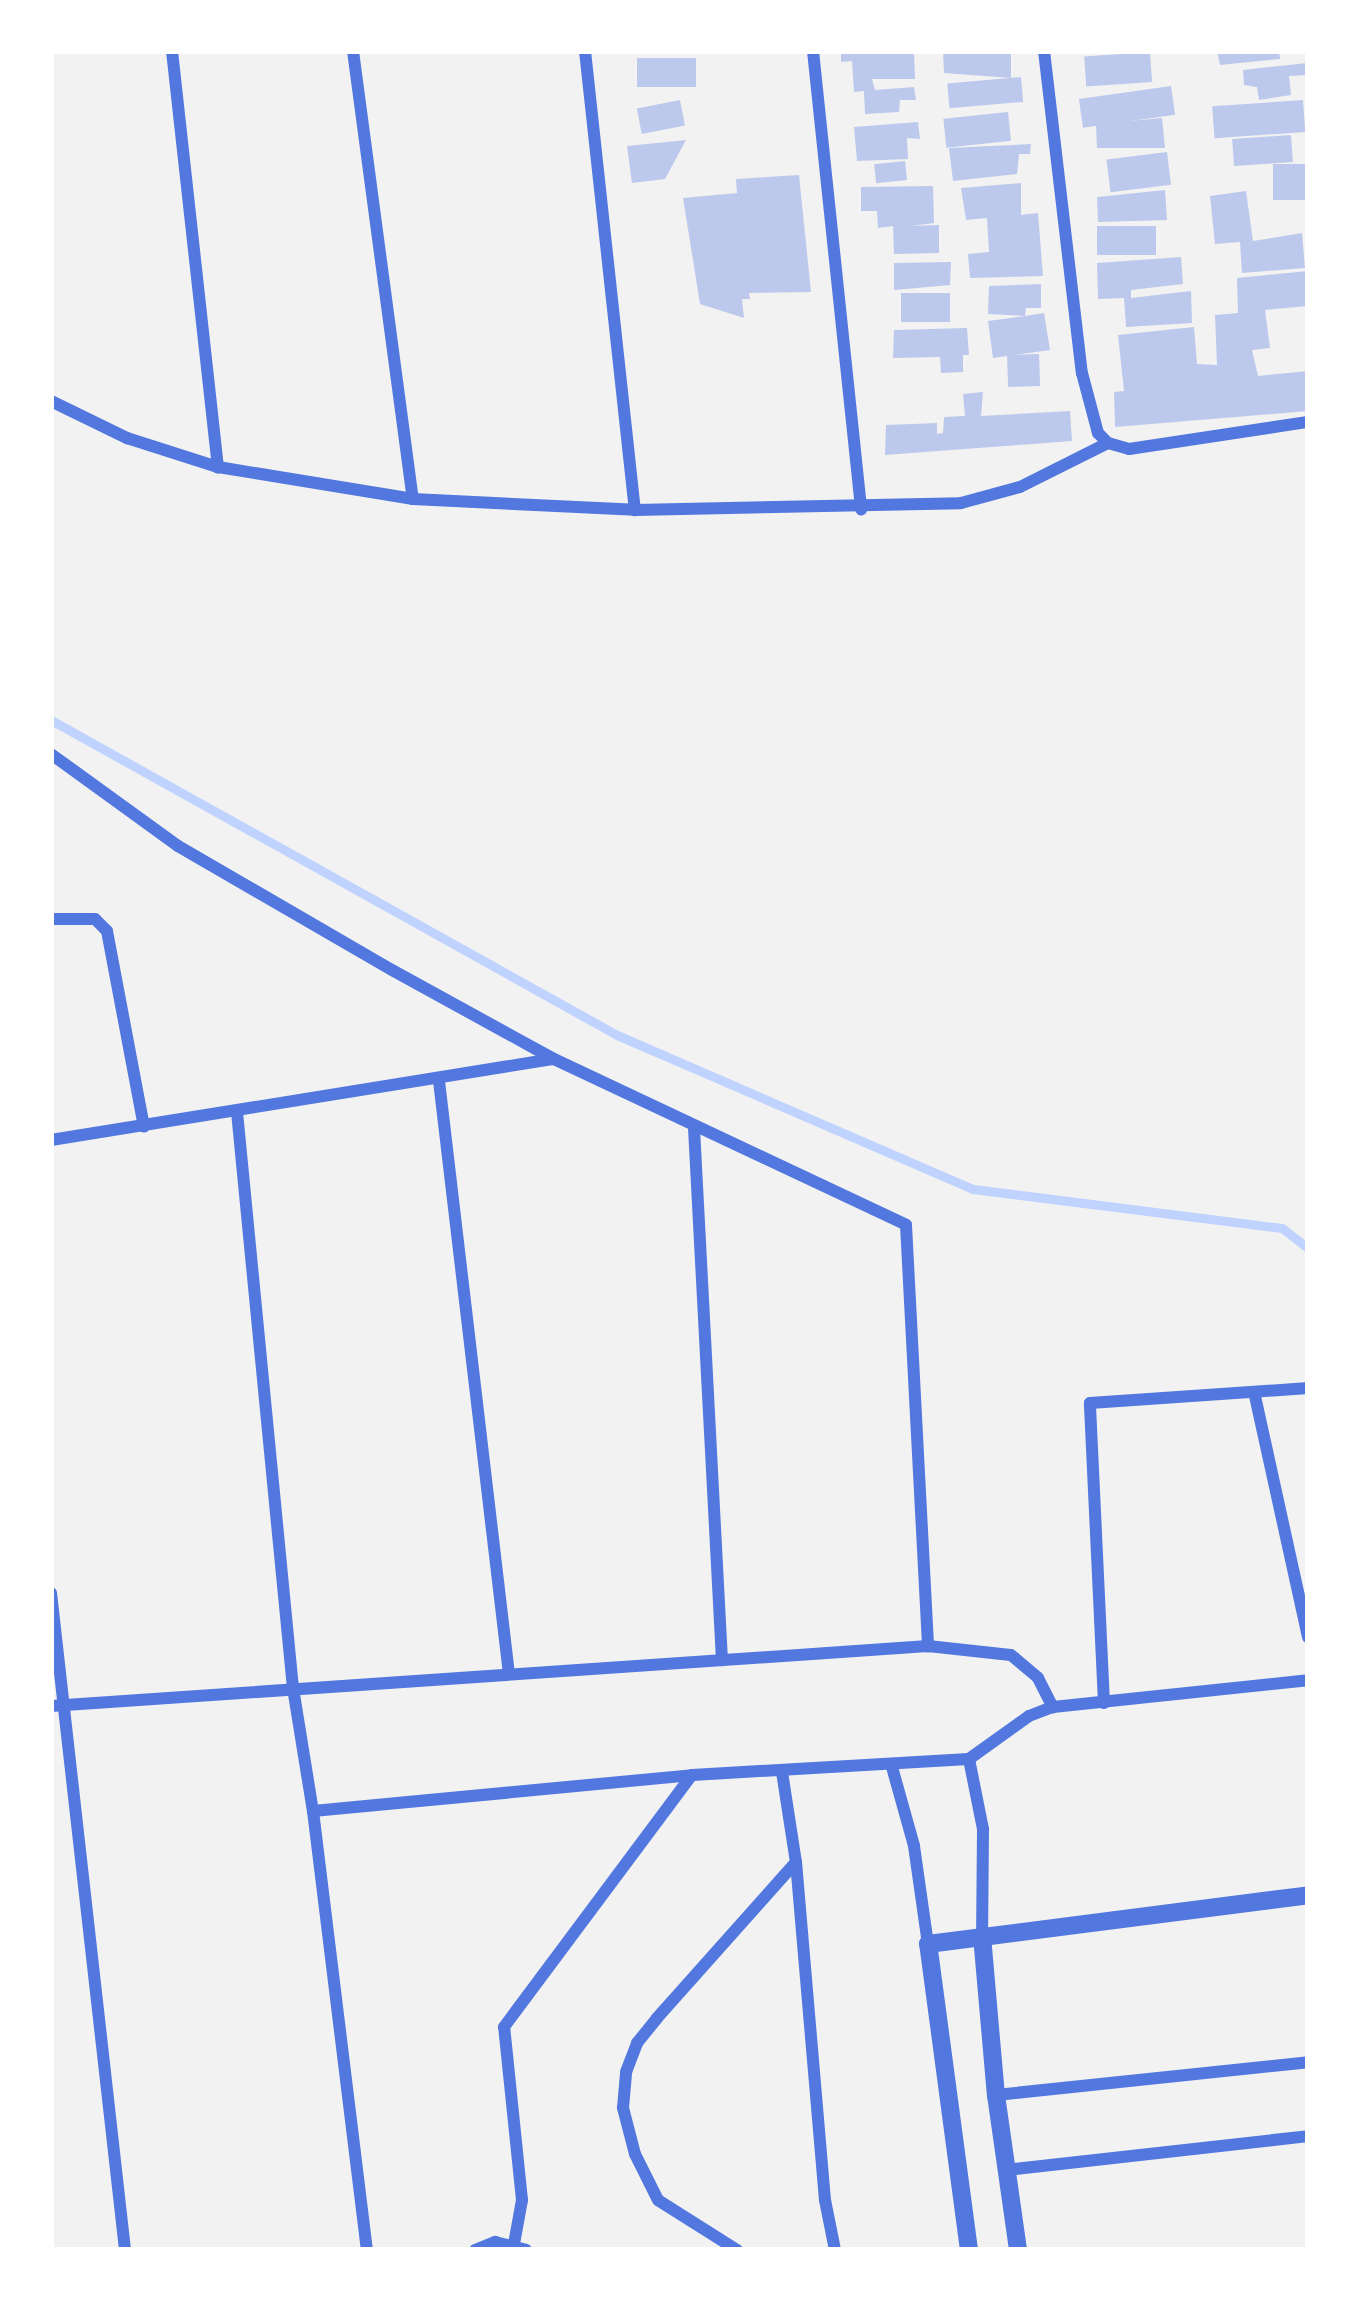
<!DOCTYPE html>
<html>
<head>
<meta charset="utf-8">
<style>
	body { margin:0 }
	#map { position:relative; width:1359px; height:2301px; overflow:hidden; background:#f2f2f2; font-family:"Nunito Sans",sans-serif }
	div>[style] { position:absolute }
	.stream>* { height:9px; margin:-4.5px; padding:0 4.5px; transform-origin:4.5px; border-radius:4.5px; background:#bfd3fe }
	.building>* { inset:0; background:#bdc9ec; transform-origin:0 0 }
	.minor>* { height:12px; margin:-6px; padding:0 6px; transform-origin:6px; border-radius:6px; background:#5277de }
	.tertiary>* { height:18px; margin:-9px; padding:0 9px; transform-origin:9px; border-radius:9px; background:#5277de }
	span { translate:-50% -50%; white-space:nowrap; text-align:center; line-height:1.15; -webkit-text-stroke:9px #fff; paint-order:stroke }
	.frame { position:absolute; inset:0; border:54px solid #fff; pointer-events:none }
</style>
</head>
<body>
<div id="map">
	<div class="stream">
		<i style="left:51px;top:720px;width:648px;rotate:29.1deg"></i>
		<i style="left:617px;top:1035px;width:388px;rotate:23.4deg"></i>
		<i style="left:973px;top:1189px;width:311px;rotate:7.2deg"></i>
		<i style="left:1282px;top:1228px;width:33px;rotate:38deg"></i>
	</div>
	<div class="building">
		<i style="clip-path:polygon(841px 51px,914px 53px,915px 79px,872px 79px,875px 90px,914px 87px,916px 100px,900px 100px,899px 112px,865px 114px,864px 91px,854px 92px,852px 61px,841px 62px)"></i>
		<i style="clip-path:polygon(943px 51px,1011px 51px,1011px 78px,944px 73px)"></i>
		<i style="clip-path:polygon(1217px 51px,1279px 51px,1280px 59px,1220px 65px)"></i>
		<i style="left:1150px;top:52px;width:30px;height:66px;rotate:86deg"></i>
		<i style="left:696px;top:58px;width:29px;height:59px;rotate:90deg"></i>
		<i style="clip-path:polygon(1307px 63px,1308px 75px,1289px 76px,1291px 95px,1259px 100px,1257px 87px,1244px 85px,1243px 70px)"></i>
		<i style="left:1021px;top:77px;width:25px;height:74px;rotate:85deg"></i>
		<i style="left:1171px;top:86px;width:29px;height:93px;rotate:82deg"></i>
		<i style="left:680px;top:100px;width:26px;height:44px;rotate:79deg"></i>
		<i style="left:1303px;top:100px;width:32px;height:91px;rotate:86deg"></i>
		<i style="left:1008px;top:112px;width:29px;height:65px;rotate:84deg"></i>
		<i style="clip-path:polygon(1162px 118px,1165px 148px,1097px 148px,1096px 124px)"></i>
		<i style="clip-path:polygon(918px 122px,920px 139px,907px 138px,908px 159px,857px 161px,854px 127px)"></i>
		<i style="left:1291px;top:135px;width:27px;height:59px;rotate:86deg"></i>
		<i style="clip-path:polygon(686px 140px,665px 179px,632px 183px,627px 146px)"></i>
		<i style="clip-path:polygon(1031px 144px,1030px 154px,1019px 154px,1017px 174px,953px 181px,949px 148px)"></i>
		<i style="left:1167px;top:152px;width:33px;height:61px;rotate:83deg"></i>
		<i style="left:905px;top:161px;width:19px;height:31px;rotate:84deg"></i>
		<i style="left:1308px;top:164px;width:36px;height:35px;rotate:90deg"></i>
		<i style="clip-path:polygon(799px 175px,811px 292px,749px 293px,750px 299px,742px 299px,744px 318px,700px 304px,683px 198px,737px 193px,736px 179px)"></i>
		<i style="clip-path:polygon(1021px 183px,1021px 215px,1038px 213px,1043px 276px,970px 278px,968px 254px,989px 252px,987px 218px,966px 220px,961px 188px)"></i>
		<i style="clip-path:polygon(933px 186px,934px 223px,911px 226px,939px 225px,939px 253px,894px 254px,893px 226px,878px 228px,877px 211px,861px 211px,861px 187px)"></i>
		<i style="clip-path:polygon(1165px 190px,1167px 220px,1098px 222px,1097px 197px)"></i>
		<i style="clip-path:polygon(1246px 191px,1253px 241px,1302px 233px,1305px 268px,1242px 273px,1240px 242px,1215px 244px,1210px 196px)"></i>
		<i style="left:1156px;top:226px;width:29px;height:59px;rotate:90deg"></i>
		<i style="clip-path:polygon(1181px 257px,1183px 284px,1131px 290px,1131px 298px,1191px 291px,1192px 323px,1126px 327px,1124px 298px,1098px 299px,1097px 263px)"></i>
		<i style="clip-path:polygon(951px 262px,950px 285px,894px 290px,894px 263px)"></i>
		<i style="clip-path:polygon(1308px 271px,1308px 306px,1265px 310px,1270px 348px,1252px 350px,1258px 376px,1308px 371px,1308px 411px,1115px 427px,1114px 392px,1124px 391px,1118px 335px,1194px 327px,1197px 364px,1217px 365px,1215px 315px,1238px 313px,1237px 278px)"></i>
		<i style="clip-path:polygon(1041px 284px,1041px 308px,1026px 308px,1025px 316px,1044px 313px,1050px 350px,993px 358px,988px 321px,1025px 316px,988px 314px,989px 286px)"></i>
		<i style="left:950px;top:293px;width:29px;height:49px;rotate:90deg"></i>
		<i style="clip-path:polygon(967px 328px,969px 355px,963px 355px,963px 372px,941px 373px,940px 357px,893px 358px,894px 330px)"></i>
		<i style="left:1039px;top:354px;width:32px;height:32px;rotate:88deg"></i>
		<i style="clip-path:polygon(983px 392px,981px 416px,1070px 411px,1072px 441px,885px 455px,886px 425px,937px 423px,937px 434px,943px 433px,944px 417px,965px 416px,963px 394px)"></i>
	</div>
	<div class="minor">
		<i style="left:172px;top:51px;width:419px;rotate:83.7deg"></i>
		<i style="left:353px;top:51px;width:452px;rotate:82.4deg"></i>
		<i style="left:585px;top:51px;width:462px;rotate:83.8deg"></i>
		<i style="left:813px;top:51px;width:461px;rotate:84deg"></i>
		<i style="left:1044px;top:51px;width:324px;rotate:83.3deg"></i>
		<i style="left:1082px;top:373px;width:62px;rotate:75.1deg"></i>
		<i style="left:1098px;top:433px;width:14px;rotate:45deg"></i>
		<i style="left:51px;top:401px;width:85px;rotate:26deg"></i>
		<i style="left:127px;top:438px;width:96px;rotate:17.7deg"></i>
		<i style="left:218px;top:467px;width:198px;rotate:9.3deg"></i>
		<i style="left:413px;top:499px;width:222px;rotate:2.8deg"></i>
		<i style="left:635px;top:510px;width:326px;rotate:-1.2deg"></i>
		<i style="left:961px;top:503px;width:61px;rotate:-15.2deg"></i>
		<i style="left:1020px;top:487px;width:98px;rotate:-26.6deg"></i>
		<i style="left:1108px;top:443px;width:22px;rotate:16deg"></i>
		<i style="left:1129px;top:449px;width:181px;rotate:-8.6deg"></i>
		<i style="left:51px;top:754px;width:157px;rotate:35.9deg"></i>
		<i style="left:178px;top:846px;width:247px;rotate:30.1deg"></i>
		<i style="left:392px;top:970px;width:185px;rotate:28.8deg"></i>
		<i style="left:554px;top:1059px;width:389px;rotate:25.2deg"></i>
		<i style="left:906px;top:1225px;width:422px;rotate:87deg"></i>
		<i style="left:51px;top:919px;width:44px"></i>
		<i style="left:95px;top:919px;width:17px;rotate:45deg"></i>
		<i style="left:107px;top:931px;width:199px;rotate:79.3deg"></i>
		<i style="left:439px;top:1081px;width:597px;rotate:83.27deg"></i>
		<i style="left:237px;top:1112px;width:579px;rotate:84.45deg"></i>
		<i style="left:293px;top:1688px;width:125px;rotate:80.8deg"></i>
		<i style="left:313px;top:1811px;width:442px;rotate:83deg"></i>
		<i style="left:694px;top:1128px;width:533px;rotate:86.99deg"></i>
		<i style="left:51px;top:1140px;width:508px;rotate:-9.17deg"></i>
		<i style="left:1255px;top:1396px;width:247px;rotate:77.6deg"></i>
		<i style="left:51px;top:1593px;width:661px;rotate:83.57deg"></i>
		<i style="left:1104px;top:1703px;width:300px;rotate:-92.7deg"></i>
		<i style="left:1090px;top:1403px;width:219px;rotate:-3.9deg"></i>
		<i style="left:51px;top:1706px;width:879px;rotate:-3.91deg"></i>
		<i style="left:928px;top:1646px;width:83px;rotate:6.2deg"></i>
		<i style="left:1011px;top:1655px;width:35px;rotate:40deg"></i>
		<i style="left:1038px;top:1678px;width:33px;rotate:63deg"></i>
		<i style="left:969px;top:1759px;width:71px;rotate:78.7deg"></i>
		<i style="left:983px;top:1829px;width:107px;rotate:90.5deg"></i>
		<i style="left:892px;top:1767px;width:82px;rotate:74.4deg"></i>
		<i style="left:914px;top:1846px;width:99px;rotate:81.9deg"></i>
		<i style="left:782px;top:1772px;width:91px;rotate:81.2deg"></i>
		<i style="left:796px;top:1862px;width:339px;rotate:85.1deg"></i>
		<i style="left:825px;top:2200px;width:51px;rotate:78.7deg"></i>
		<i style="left:313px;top:1811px;width:381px;rotate:-5.4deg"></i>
		<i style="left:692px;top:1775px;width:277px;rotate:-3.3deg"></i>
		<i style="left:969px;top:1759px;width:74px;rotate:-35.6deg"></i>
		<i style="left:1029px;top:1716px;width:26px;rotate:-21deg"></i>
		<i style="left:1053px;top:1707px;width:256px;rotate:-6deg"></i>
		<i style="left:996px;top:2095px;width:314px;rotate:-6deg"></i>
		<i style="left:1006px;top:2170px;width:304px;rotate:-6.4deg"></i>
		<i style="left:514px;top:2244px;width:45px;rotate:-79.7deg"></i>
		<i style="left:522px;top:2200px;width:174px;rotate:-95.9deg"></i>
		<i style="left:504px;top:2027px;width:314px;rotate:-53.3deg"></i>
		<i style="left:475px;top:2250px;width:22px;rotate:-22deg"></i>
		<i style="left:495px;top:2242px;width:32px;rotate:14deg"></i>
		<i style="left:737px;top:2250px;width:93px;rotate:-147.7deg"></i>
		<i style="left:658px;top:2200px;width:51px;rotate:-116.6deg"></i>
		<i style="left:635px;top:2154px;width:48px;rotate:-104.6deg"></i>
		<i style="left:623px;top:2108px;width:36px;rotate:-85deg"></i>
		<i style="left:626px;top:2072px;width:31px;rotate:-69deg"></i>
		<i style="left:637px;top:2043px;width:32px;rotate:-51deg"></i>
		<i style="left:657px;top:2018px;width:209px;rotate:-48.3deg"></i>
	</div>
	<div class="tertiary">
		<i style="left:982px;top:1936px;width:160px;rotate:85deg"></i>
		<i style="left:996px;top:2095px;width:157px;rotate:81.9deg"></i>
		<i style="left:969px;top:2250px;width:309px;rotate:-97.6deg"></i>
		<i style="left:928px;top:1944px;width:383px;rotate:-7.3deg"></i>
	</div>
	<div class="frame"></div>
</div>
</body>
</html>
